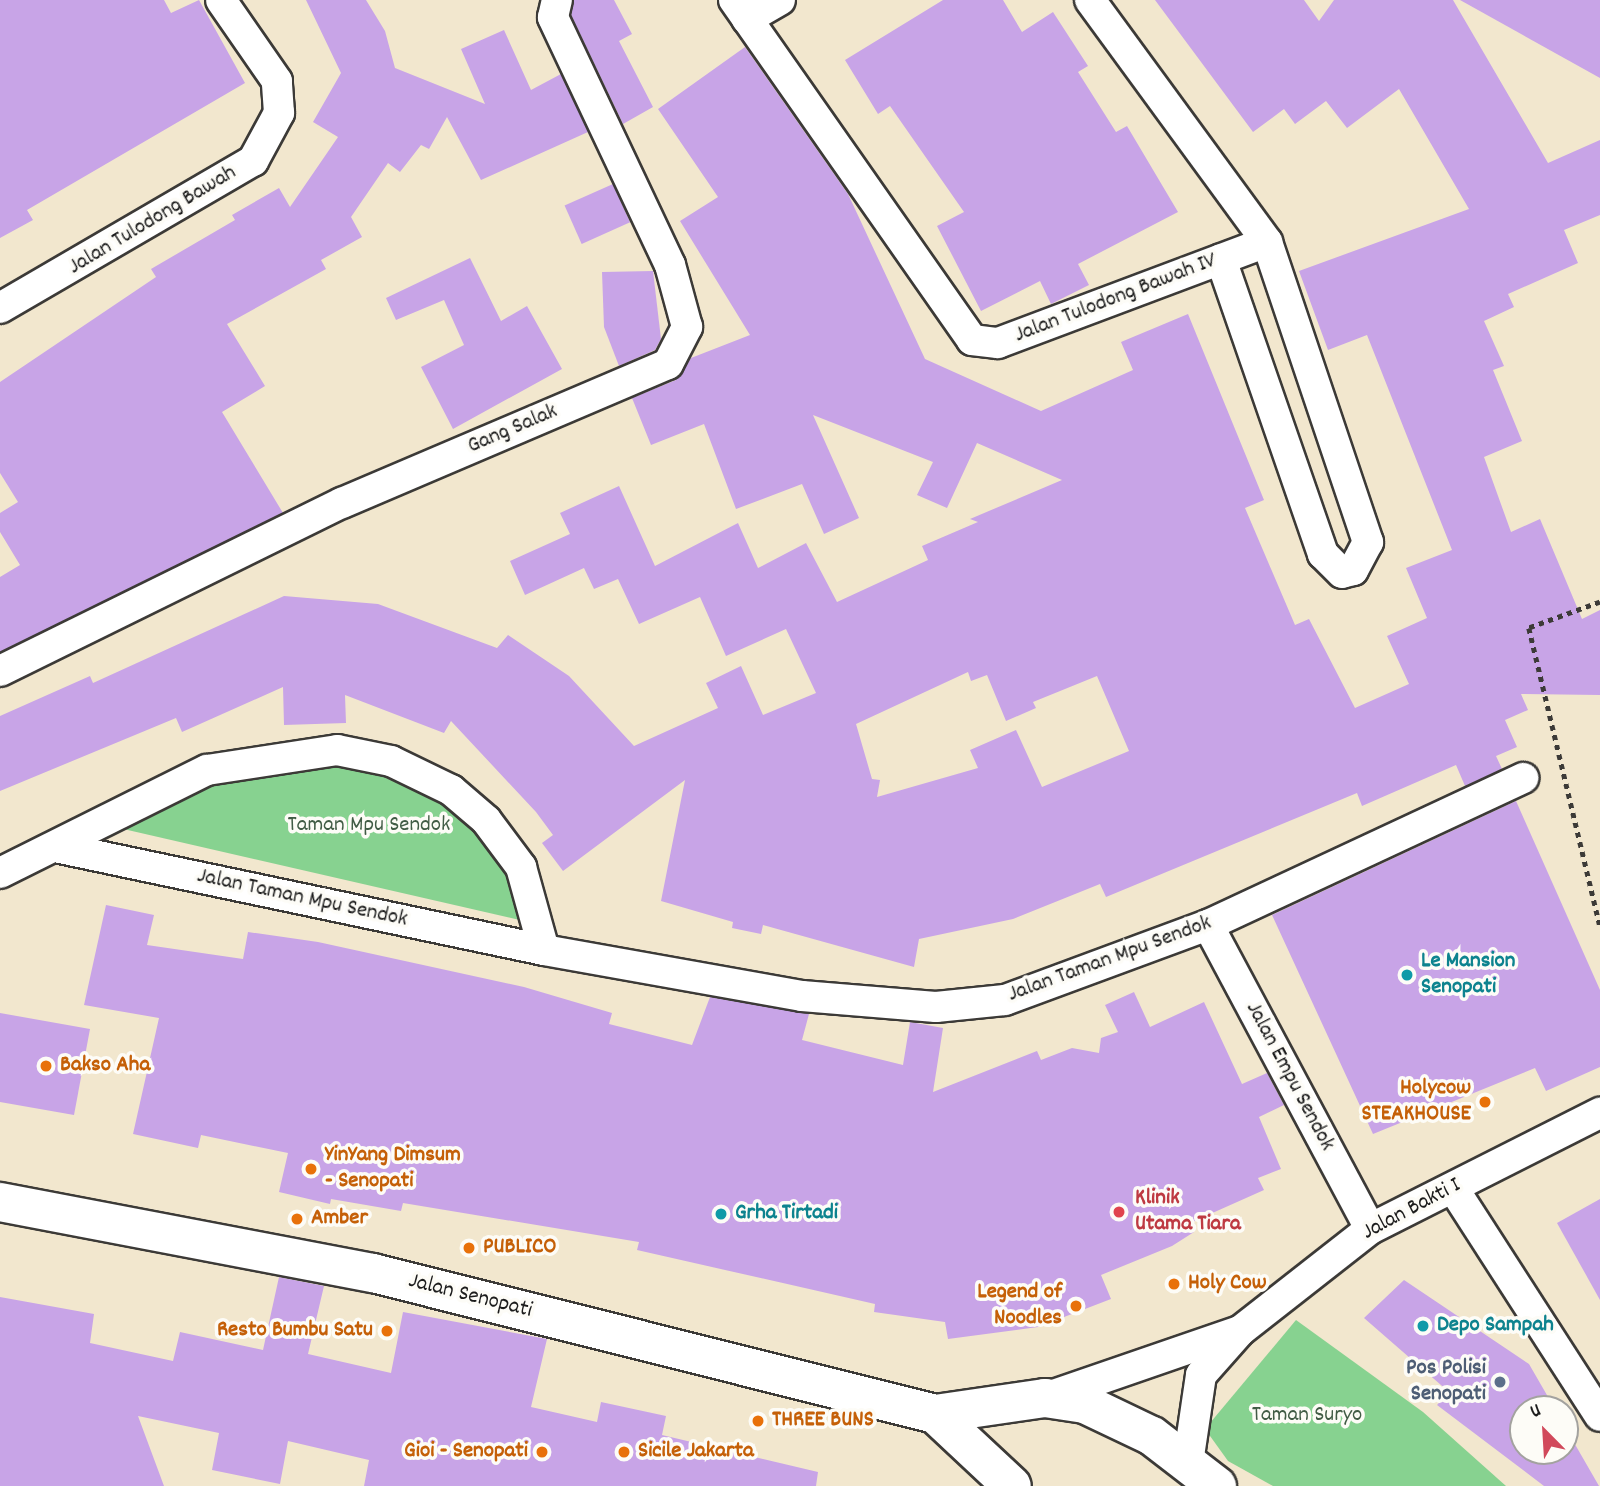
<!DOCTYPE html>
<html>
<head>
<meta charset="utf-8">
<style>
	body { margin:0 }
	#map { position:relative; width:1600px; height:1486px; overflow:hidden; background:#f2e7ce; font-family:Dekko,sans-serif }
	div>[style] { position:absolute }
	.green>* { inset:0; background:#87d290 }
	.building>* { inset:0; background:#c8a4e7; transform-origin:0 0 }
	.path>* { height:4.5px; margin-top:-2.25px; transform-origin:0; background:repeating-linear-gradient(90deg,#3c3a37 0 5px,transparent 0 10px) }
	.roads { filter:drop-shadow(2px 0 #3c3a37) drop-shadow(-2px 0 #3c3a37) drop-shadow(0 2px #3c3a37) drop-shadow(0 -2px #3c3a37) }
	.street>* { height:30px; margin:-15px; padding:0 15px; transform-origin:15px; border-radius:15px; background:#fff }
	.secondary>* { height:38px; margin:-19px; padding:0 19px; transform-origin:19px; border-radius:19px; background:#fff }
	.dots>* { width:19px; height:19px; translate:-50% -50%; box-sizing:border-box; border:4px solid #fdfcf7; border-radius:50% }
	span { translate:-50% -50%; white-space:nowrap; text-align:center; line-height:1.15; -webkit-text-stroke:7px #fdfcf7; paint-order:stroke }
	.street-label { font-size:23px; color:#1c1c1c }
	.park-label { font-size:23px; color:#415c45 }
	.culture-label { font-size:23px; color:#0d838f; font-weight:700 }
	.left { translate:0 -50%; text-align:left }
	.food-label { font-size:23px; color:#c56008; font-weight:700 }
	.right { translate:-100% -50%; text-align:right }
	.health-label { font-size:23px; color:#be3a42; font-weight:700 }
	.service-label { font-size:23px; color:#4e5e75; font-weight:700 }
	.north { position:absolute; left:1509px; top:1395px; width:70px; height:70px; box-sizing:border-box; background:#fdfcf7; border:2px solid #a3a29f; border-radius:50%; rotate:336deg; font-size:19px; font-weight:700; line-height:28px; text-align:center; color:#1c1c1c }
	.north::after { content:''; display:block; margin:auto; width:24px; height:32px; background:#d1495b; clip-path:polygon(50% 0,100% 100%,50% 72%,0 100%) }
</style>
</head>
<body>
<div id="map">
	<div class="green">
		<i style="clip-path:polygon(337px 762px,393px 771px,476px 828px,516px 874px,524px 921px,119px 828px,208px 781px)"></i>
		<i style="clip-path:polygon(1296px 1320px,1423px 1412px,1506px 1486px,1273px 1486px,1228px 1461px,1205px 1429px)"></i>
	</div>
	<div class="building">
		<i style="clip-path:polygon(0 0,164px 0,171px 13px,199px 0,245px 83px,27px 210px,33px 220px,0 238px)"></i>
		<i style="clip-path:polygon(306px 0,366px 0,385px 31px,395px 68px,485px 104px,461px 49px,504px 30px,531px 90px,561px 74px,588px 132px,481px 180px,447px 117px,429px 149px,421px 145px,400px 172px,388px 163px,351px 217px,362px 237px,321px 260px,326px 269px,227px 324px,265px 386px,222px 412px,283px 513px,0 652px,0 577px,20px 565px,0 532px,0 513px,18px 502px,0 473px,0 382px,156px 277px,151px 269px,235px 220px,232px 215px,279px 188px,290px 207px,338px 137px,313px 122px,341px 73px)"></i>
		<i style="clip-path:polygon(574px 0,614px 0,632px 34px,619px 41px,653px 107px,623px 124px,571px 15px)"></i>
		<i style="clip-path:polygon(943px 0,1003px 0,1022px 32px,1053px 12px,1088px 66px,1078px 72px,1116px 132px,1127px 126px,1178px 212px,1078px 264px,1089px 285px,1051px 304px,1040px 281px,981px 311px,937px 226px,964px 212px,890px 106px,878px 114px,845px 60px)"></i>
		<i style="clip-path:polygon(evenodd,1155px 0,1304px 0,1319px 21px,1334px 0,1453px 0,1548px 163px,1600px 140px,1600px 215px,1564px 230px,1578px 263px,1508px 294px,1514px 307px,1484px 321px,1504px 366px,1493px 370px,1522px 441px,1484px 457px,1511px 532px,1540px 519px,1582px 619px,1600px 610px,1600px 695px,1521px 694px,1528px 710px,1505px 720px,1517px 747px,1496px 756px,1502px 769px,1465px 786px,1456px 765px,1362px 806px,1357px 793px,1106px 897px,1100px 884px,1013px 919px,919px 939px,914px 967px,763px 925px,761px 934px,732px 928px,733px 922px,661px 901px,685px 780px,563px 871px,542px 843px,553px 835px,536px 812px,451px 721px,444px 733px,345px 695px,346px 723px,284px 725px,283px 687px,182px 732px,176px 718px,0 791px,0 716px,90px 676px,93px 683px,284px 596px,378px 604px,497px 648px,508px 635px,569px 676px,634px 746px,718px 708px,706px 683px,741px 666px,763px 715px,816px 693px,786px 629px,726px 656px,700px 597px,639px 624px,618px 579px,594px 589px,584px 568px,525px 595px,510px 561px,570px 534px,560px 513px,619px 486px,655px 566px,738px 523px,758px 568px,806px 543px,837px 602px,928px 560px,922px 546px,978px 522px,970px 519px,1062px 480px,977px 443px,947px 508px,917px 495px,933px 462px,813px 415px,859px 518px,824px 534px,802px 484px,736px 509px,704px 424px,651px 445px,632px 398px,676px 380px,691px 358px,750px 335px,680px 221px,718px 197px,658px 109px,745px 47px,848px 194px,925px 359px,1041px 411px,1133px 370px,1121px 342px,1188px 314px,1264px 500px,1245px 508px,1295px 625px,1309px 619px,1355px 708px,1409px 684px,1387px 636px,1427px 618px,1406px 568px,1452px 550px,1367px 335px,1328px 350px,1299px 271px,1469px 209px,1399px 89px,1347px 128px,1326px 101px,1295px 124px,1284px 109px,1253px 132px,1155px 0,968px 672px,971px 681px,987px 675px,1006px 721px,1036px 708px,1033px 702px,1097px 676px,1129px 751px,1042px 787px,1016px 730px,970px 750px,978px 768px,877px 797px,880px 780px,872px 779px,856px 724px,968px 672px)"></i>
		<i style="clip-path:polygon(1460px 0,1600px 0,1600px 78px)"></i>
		<i style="left:613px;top:184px;width:42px;height:53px;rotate:66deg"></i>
		<i style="clip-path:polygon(470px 258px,501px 321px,527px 306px,562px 369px,453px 429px,421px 367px,464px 345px,444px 300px,396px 320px,386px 298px)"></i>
		<i style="clip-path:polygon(653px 271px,661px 339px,655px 350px,619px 366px,604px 327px,602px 272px)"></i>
		<i style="clip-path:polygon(1516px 801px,1600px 990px,1600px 1067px,1546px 1091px,1535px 1068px,1373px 1134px,1272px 915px)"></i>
		<i style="clip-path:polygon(106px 905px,154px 915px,147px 945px,243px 959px,248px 932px,318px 942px,524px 987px,612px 1013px,609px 1024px,692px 1045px,710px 997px,809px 1014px,802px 1040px,903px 1065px,910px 1022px,943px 1028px,933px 1092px,1037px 1051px,1041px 1060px,1072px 1048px,1099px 1053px,1101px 1038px,1118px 1032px,1105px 1005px,1134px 992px,1150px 1027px,1204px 1002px,1242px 1084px,1267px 1073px,1284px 1105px,1259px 1117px,1281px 1169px,1258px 1178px,1264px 1190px,1190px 1223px,1194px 1232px,1172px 1246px,1101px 1275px,1111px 1299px,1038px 1327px,948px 1339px,945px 1322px,874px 1312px,875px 1304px,637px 1250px,639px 1242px,403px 1203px,401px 1211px,331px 1199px,330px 1204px,279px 1192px,288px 1153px,201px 1135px,198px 1148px,133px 1134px,159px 1018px,84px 1005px)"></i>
		<i style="clip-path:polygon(0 1013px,90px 1029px,74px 1115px,0 1102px)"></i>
		<i style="clip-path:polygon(1600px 1199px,1600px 1300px,1557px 1223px)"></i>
		<i style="clip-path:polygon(279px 1277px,324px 1286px,308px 1354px,391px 1373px,403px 1312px,547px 1339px,531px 1407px,597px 1422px,601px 1402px,666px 1416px,662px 1435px,818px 1472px,816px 1486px,364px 1486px,369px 1460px,288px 1441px,280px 1484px,212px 1470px,219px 1433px,138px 1416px,164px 1486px,0 1486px,0 1297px,94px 1314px,90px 1343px,173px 1361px,180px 1332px,263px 1350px)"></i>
		<i style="clip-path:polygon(1404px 1280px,1529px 1364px,1555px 1409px,1523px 1409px,1523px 1451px,1565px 1451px,1565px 1427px,1599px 1486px,1544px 1486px,1437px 1405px,1449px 1392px,1364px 1318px)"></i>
	</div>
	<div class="path">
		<i style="left:1600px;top:602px;width:76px;rotate:159.9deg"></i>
		<i style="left:1529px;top:628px;width:306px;rotate:76.6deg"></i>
	</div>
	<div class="roads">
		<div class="street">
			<i style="left:734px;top:0;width:415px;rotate:55deg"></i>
			<i style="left:972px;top:340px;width:26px;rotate:7deg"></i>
			<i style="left:998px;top:343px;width:287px;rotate:-20.6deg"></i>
			<i style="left:1090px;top:0;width:300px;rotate:53.8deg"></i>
			<i style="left:1267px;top:242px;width:317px;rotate:71.4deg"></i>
			<i style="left:1368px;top:542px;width:32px;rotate:118deg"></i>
			<i style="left:1353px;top:570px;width:11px;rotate:165deg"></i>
			<i style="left:1342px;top:573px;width:27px;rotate:-135deg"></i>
			<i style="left:1323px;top:554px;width:312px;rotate:-109.1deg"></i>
			<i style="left:747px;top:19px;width:38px;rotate:-30deg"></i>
			<i style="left:0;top:308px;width:293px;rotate:-30.2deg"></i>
			<i style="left:253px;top:161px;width:55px;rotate:-61.6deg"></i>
			<i style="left:279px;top:113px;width:32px;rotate:-94deg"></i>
			<i style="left:277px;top:81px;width:98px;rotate:-124.7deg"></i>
			<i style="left:0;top:671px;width:381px;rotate:-26.2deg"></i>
			<i style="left:342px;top:503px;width:354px;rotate:-23.1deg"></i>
			<i style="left:668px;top:364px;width:42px;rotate:-62.8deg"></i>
			<i style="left:687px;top:327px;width:64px;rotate:-105.3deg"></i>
			<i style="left:670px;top:265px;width:274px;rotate:-115.3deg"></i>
			<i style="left:553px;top:17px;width:17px;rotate:-77deg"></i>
			<i style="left:60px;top:848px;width:495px;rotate:11.9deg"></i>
			<i style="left:544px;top:950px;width:262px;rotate:10.1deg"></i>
			<i style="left:802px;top:996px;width:134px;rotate:4.7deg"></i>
			<i style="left:936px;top:1007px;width:69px;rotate:-5.8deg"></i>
			<i style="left:1005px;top:1000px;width:216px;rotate:-20.3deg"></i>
			<i style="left:1208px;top:925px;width:348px;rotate:-25deg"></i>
			<i style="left:0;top:873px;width:231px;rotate:-26.5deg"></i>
			<i style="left:207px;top:770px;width:132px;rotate:-8.7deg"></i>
			<i style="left:337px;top:750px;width:55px;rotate:11.5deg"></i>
			<i style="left:391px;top:761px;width:67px;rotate:25.8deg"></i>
			<i style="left:451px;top:790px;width:46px;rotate:40.6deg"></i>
			<i style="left:486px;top:820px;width:59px;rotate:53.3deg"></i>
			<i style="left:521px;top:867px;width:86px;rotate:74.5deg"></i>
			<i style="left:1208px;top:925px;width:344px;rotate:61.9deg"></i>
			<i style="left:1453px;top:1188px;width:271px;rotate:57.2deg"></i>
			<i style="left:1045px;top:1398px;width:206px;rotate:-19deg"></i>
			<i style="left:1188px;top:1463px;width:89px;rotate:-81.6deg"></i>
			<i style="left:1201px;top:1375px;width:59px;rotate:-48.4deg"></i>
			<i style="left:1240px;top:1331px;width:165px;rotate:-38.1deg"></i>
			<i style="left:1370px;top:1229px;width:258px;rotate:-26.8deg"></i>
		</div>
		<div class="secondary">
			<i style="left:0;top:1202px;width:380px;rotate:10.8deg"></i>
			<i style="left:373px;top:1273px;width:579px;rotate:14.08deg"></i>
			<i style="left:935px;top:1414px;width:111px;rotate:-8.3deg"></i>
			<i style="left:1045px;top:1398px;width:40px;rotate:8.5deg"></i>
			<i style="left:1085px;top:1404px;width:74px;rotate:25.5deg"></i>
			<i style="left:1152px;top:1436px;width:82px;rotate:37.6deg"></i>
			<i style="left:935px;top:1414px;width:105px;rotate:43.1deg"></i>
		</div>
	</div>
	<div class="dots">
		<i style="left:1407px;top:975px;background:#0f9aa8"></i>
		<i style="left:46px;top:1066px;background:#e8710a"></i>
		<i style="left:1485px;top:1102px;background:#e8710a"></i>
		<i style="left:311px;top:1169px;background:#e8710a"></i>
		<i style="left:1119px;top:1212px;background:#e0444e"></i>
		<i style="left:721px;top:1214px;background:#0f9aa8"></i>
		<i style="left:297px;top:1219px;background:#e8710a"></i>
		<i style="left:469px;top:1248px;background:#e8710a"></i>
		<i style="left:1174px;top:1284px;background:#e8710a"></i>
		<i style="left:1076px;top:1306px;background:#e8710a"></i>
		<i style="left:1423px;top:1326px;background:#0f9aa8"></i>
		<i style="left:387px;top:1331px;background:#e8710a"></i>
		<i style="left:1500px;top:1382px;background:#5c6f8a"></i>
		<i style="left:758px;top:1421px;background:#e8710a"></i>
		<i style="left:542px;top:1452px;background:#e8710a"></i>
		<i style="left:624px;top:1452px;background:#e8710a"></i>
	</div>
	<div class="street-label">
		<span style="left:153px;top:221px;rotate:-31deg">Jalan Tulodong Bawah</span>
		<span style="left:1116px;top:299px;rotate:-21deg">Jalan Tulodong Bawah IV</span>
		<span style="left:513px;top:430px;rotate:-23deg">Gang Salak</span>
		<span style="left:302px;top:899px;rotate:12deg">Jalan Taman Mpu Sendok</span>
		<span style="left:1110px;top:960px;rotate:-20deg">Jalan Taman Mpu Sendok</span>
		<span style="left:1289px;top:1077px;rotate:62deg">Jalan Empu Sendok</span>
		<span style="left:1412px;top:1210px;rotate:-28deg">Jalan Bakti I</span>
		<span style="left:470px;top:1297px;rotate:14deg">Jalan Senopati</span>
	</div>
	<div class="park-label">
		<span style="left:369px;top:826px">Taman Mpu Sendok</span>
		<span style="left:1307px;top:1416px">Taman Suryo</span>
	</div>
	<div class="culture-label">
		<span class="left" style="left:1421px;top:975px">Le Mansion<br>Senopati</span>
		<span class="left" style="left:735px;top:1214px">Grha Tirtadi</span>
		<span class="left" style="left:1437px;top:1326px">Depo Sampah</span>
	</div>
	<div class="food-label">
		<span class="left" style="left:60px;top:1066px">Bakso Aha</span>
		<span class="right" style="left:1471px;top:1102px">Holycow<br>STEAKHOUSE</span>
		<span class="left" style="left:325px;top:1169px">YinYang Dimsum<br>- Senopati</span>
		<span class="left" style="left:311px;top:1219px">Amber</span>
		<span class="left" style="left:483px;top:1248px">PUBLICO</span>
		<span class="left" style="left:1188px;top:1284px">Holy Cow</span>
		<span class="right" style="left:1062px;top:1306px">Legend of<br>Noodles</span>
		<span class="right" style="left:373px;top:1331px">Resto Bumbu Satu</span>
		<span class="left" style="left:772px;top:1421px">THREE BUNS</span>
		<span class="right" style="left:528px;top:1452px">Gioi - Senopati</span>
		<span class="left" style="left:638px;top:1452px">Sicile Jakarta</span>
	</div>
	<div class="health-label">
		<span class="left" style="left:1135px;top:1212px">Klinik<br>Utama Tiara</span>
	</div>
	<div class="service-label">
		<span class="right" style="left:1486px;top:1382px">Pos Polisi<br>Senopati</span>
	</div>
	<div class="north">U</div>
</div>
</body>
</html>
